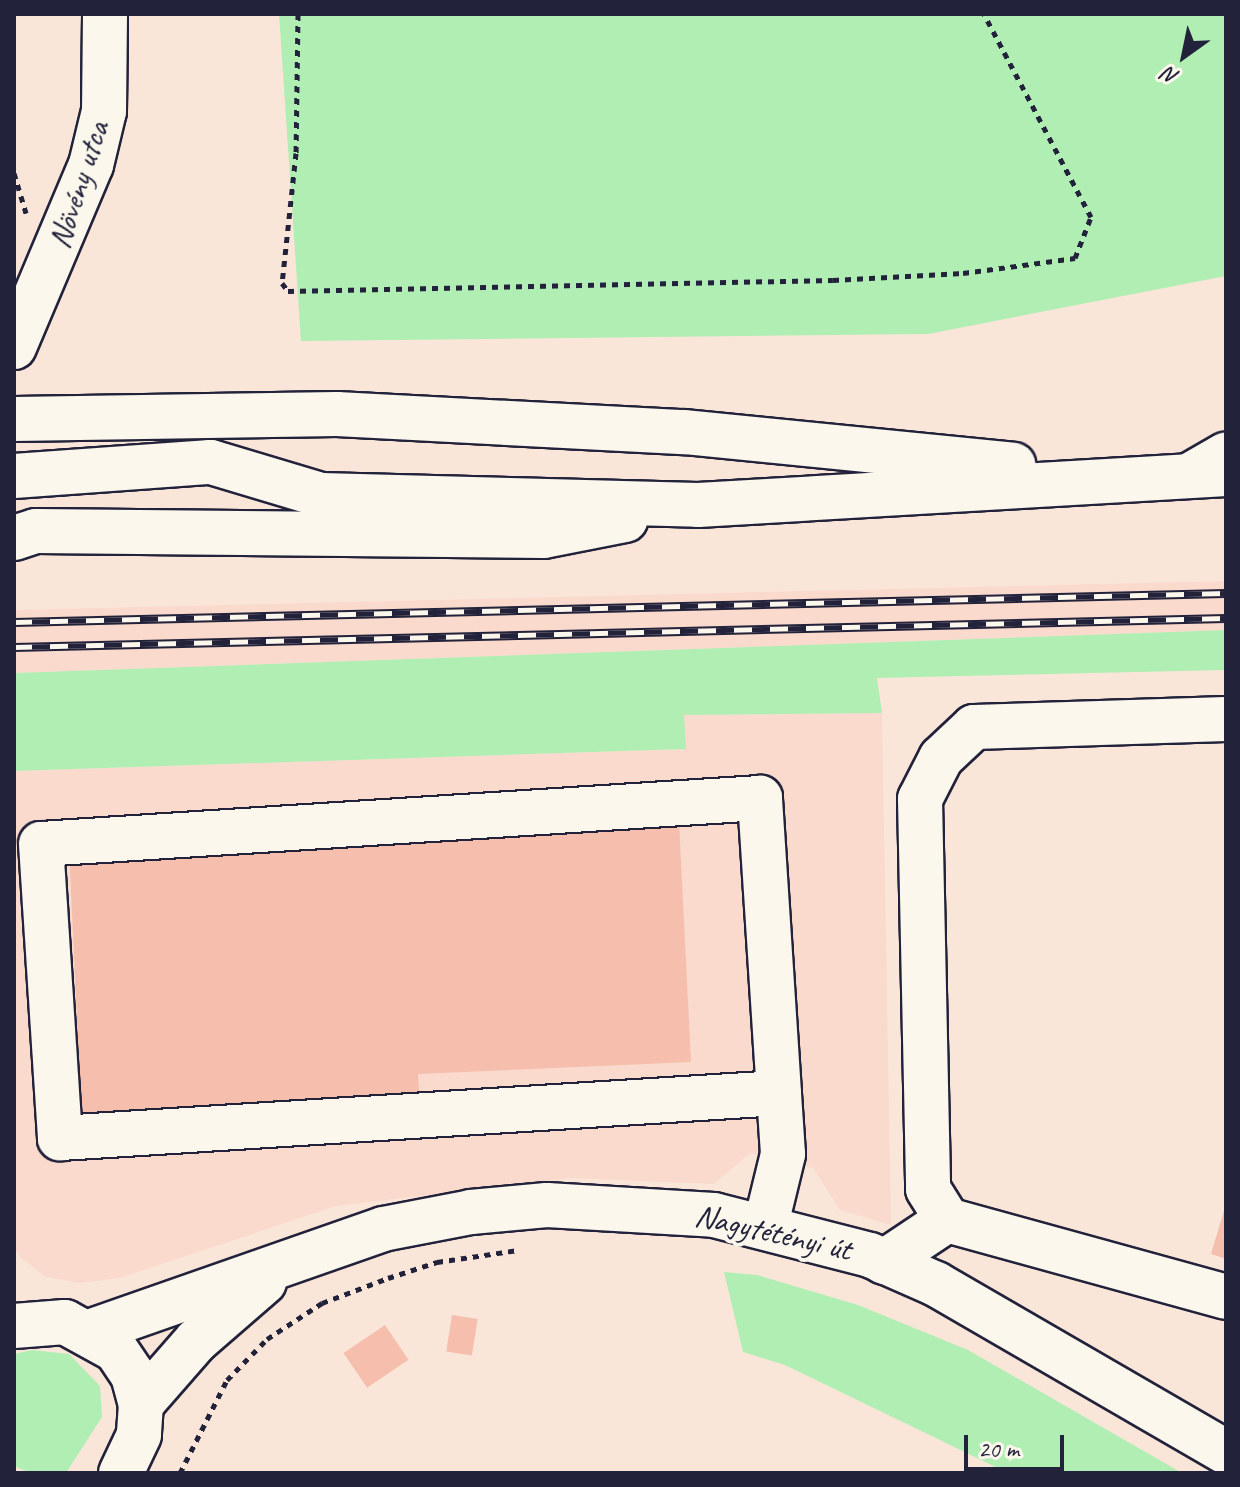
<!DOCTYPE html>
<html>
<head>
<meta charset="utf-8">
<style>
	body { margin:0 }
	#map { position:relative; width:1240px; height:1487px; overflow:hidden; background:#fae6d9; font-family:Caveat,sans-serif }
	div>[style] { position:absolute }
	.built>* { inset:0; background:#f9dacc }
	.green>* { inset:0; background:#b1eeb4 }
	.building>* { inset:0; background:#f6bead; transform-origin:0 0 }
	.path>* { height:5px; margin-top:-2.5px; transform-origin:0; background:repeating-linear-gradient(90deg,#22223b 0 6px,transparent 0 12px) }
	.roads { filter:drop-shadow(2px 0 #22223b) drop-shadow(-2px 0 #22223b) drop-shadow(0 2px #22223b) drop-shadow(0 -2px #22223b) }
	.minor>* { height:44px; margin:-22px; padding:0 22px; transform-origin:22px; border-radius:22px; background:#fbf7ec }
	.major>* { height:44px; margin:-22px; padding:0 22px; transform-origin:22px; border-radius:22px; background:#fbf7ec }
	.highway>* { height:44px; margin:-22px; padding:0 22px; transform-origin:22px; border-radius:22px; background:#fbf7ec }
	.rail>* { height:9px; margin-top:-4.5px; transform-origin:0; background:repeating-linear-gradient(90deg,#fbf7ec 0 18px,#22223b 0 36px); box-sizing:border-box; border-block:2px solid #22223b }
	span { translate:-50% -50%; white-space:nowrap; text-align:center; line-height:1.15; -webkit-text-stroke:8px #fbf7ec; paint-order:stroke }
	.street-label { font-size:32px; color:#22223b }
	.frame { position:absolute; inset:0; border:16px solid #22223b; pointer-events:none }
	.north { position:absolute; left:1144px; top:16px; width:80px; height:80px; -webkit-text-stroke:6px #fbf7ec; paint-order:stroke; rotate:213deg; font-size:22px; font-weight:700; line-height:32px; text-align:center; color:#22223b }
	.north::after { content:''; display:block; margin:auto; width:28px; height:36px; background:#22223b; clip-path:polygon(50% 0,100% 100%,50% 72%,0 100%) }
	.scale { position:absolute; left:964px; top:1435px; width:100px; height:36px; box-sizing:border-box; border:4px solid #22223b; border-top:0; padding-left:10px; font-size:24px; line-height:28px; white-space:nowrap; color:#22223b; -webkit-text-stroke:6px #fbf7ec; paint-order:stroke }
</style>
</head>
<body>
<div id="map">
	<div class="built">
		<i style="clip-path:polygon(1226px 581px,1226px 630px,14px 673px,14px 610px)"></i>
		<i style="clip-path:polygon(882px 713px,891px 1225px,840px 1210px,813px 1168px,750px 1153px,714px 1184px,570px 1178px,336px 1206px,120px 1278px,80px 1283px,46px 1277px,20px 1257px,14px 1247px,14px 771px,685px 749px,683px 715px)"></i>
	</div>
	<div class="green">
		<i style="clip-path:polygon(279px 14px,1226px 14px,1226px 276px,928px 334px,301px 341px)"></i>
		<i style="clip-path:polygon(1226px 630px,1226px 670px,877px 678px,882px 713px,684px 715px,686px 749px,14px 771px,14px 673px)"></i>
		<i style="clip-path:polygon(724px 1272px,757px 1275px,858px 1305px,968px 1350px,1182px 1473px,1008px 1473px,785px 1365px,743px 1352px)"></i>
		<i style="clip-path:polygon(32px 1350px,69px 1354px,100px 1386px,102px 1417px,66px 1473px,30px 1473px,14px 1466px,14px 1354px)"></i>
	</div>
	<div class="building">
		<i style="clip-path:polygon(679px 821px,691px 1062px,418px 1074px,420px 1109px,82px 1124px,69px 848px)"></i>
		<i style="clip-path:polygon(1225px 1207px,1226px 1207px,1226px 1259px,1211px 1254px)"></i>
		<i style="left:452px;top:1315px;width:26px;height:37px;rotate:9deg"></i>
		<i style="left:385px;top:1325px;width:42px;height:50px;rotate:56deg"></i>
	</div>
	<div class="path">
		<i style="left:298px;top:14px;width:139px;rotate:90.8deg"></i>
		<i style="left:296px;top:153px;width:131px;rotate:96.1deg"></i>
		<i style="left:282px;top:283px;width:10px;rotate:53deg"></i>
		<i style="left:288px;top:291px;width:545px;rotate:-1.16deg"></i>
		<i style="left:833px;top:280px;width:130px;rotate:-3.1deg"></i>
		<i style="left:963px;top:273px;width:113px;rotate:-7.6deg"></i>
		<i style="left:1075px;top:258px;width:44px;rotate:-68.7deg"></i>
		<i style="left:1091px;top:217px;width:229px;rotate:-117.8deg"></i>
		<i style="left:14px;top:173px;width:42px;rotate:73.3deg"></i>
		<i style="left:180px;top:1473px;width:104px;rotate:-63.2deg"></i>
		<i style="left:227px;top:1380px;width:57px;rotate:-45.7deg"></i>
		<i style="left:267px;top:1339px;width:66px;rotate:-33.2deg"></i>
		<i style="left:322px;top:1303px;width:71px;rotate:-20.7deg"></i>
		<i style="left:388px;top:1278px;width:52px;rotate:-18.1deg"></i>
		<i style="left:437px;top:1262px;width:82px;rotate:-8.4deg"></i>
	</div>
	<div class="roads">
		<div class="minor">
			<i style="left:1226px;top:719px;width:252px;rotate:178.2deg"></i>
			<i style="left:974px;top:727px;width:45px;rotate:136.8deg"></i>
			<i style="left:941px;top:758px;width:46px;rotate:117.1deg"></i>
			<i style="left:920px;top:799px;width:390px;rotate:88.8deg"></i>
			<i style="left:928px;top:1189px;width:36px;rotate:58deg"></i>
			<i style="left:947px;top:1220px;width:289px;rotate:15.4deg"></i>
			<i style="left:766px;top:1224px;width:72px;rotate:-76.3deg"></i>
			<i style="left:783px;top:1154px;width:61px;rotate:-93.8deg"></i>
			<i style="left:779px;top:1093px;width:296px;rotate:-93.7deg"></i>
			<i style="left:760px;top:798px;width:720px;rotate:176.34deg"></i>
			<i style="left:41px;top:844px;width:295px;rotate:86.3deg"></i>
			<i style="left:60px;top:1138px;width:720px;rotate:-3.58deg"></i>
			<i style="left:884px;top:1262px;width:76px;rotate:-33.7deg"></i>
		</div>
		<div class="major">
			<i style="left:14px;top:347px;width:198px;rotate:-67.1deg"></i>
			<i style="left:91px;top:165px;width:56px;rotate:-76.5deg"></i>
			<i style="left:104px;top:111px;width:97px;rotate:-89.4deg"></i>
			<i style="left:14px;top:419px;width:323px;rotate:-0.9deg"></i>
			<i style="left:337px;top:414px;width:348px;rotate:3deg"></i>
			<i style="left:685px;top:432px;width:330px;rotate:5.7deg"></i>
			<i style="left:14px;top:476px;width:197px;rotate:-4.1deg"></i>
			<i style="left:211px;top:462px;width:115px;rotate:16.7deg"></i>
			<i style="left:321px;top:495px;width:377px;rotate:1.5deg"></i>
			<i style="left:698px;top:505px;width:529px;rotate:-3.36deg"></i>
			<i style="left:14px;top:538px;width:23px;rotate:-18deg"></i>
			<i style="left:36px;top:531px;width:508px;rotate:0.56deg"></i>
			<i style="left:544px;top:536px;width:83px;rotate:-11.2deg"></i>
			<i style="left:14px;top:1326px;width:51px;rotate:-4.5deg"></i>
			<i style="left:65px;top:1322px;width:58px;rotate:28.8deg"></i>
			<i style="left:116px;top:1350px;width:30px;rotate:56deg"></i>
			<i style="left:133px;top:1375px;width:30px;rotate:75deg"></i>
			<i style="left:141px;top:1404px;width:31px;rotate:94deg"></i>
			<i style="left:139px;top:1435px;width:42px;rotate:115.3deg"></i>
			<i style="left:92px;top:1331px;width:308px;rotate:-19.3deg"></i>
			<i style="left:383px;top:1229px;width:90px;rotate:-10.9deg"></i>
			<i style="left:471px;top:1212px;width:76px;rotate:-5.3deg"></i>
			<i style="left:547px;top:1205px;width:167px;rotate:3.4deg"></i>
			<i style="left:714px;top:1215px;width:161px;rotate:14.4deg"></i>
			<i style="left:870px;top:1255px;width:72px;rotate:23.7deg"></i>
			<i style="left:936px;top:1284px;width:335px;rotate:30.1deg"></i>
			<i style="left:141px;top:1404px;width:84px;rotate:-48.9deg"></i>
			<i style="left:196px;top:1341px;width:90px;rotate:-40.9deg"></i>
		</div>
		<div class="highway">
			<i style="left:1192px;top:474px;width:39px;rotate:-30deg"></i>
		</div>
	</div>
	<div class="rail">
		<i style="left:14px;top:622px;width:1212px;rotate:-1.37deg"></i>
		<i style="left:14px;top:647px;width:1212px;rotate:-1.37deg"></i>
	</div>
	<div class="street-label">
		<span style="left:79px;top:185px;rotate:-72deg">Növény utca</span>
		<span style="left:773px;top:1233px;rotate:13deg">Nagytétényi út</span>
	</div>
	<div class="frame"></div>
	<div class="north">N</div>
	<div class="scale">20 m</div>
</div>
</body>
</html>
